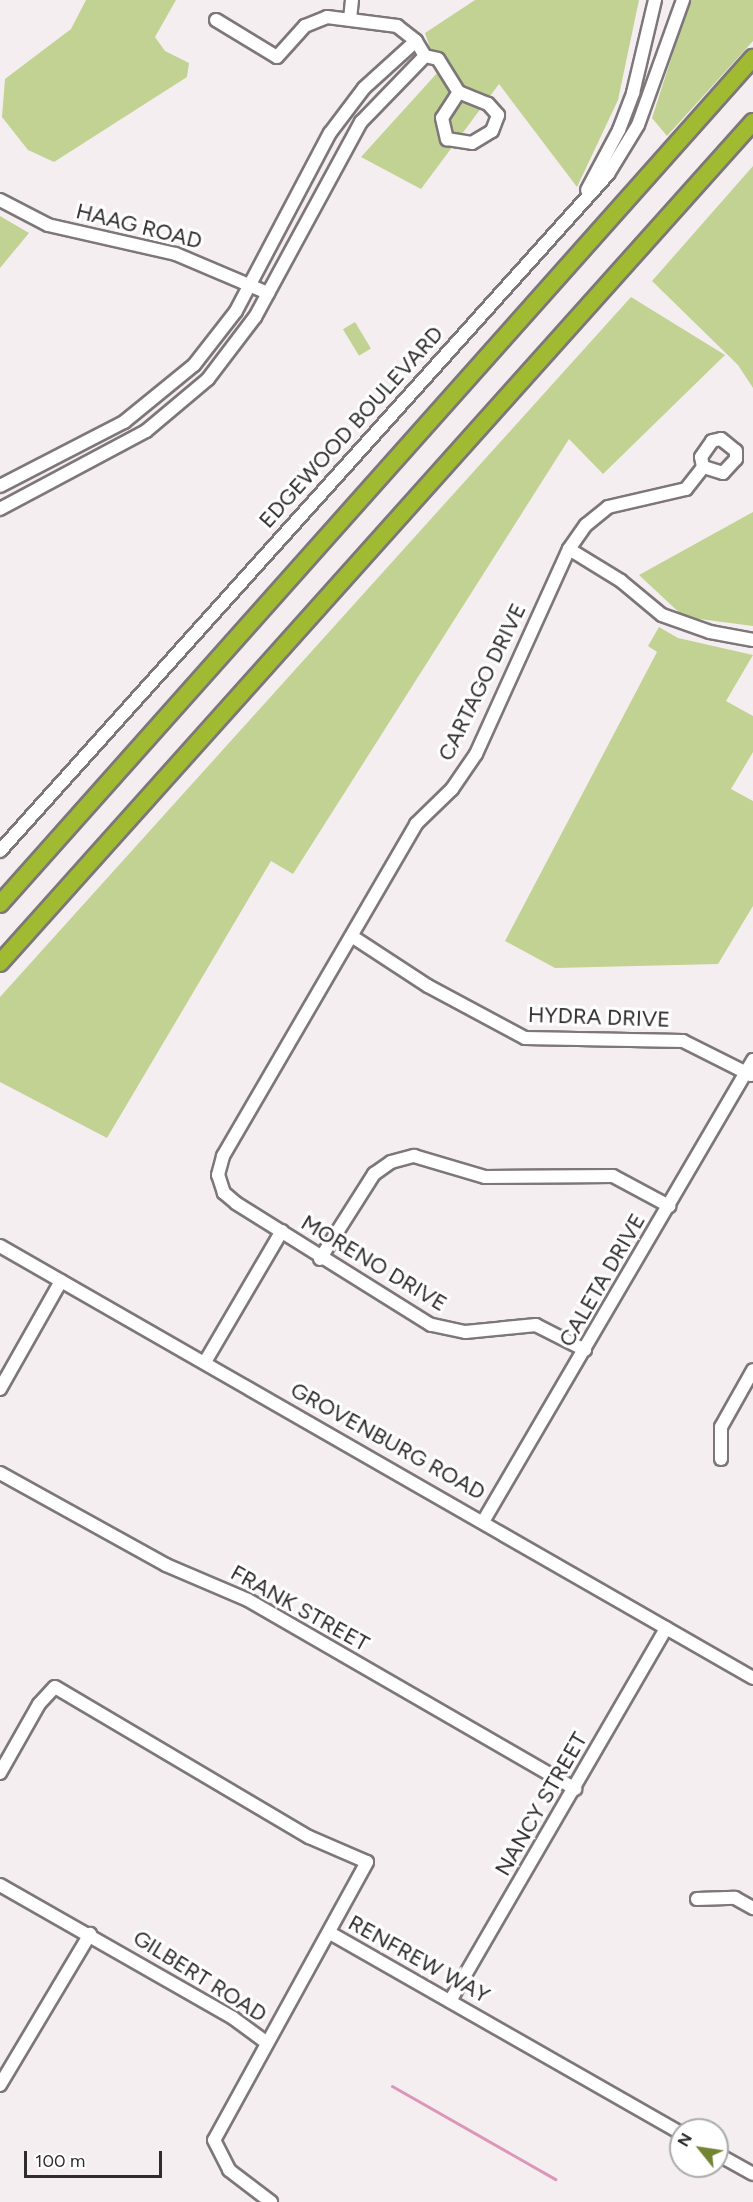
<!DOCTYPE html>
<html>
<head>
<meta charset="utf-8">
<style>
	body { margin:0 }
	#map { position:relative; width:753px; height:2202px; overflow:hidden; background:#f5eef1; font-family:Figtree,sans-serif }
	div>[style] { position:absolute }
	.green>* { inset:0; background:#c1d292; transform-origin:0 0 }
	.stream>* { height:3px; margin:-1.5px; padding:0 1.5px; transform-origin:1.5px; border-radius:1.5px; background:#dc97b8 }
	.roads { filter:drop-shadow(2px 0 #7d7779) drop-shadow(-2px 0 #7d7779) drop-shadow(0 2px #7d7779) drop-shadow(0 -2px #7d7779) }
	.minor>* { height:12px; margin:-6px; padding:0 6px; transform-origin:6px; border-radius:6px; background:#fff }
	.highway>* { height:16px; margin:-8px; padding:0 8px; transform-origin:8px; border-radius:8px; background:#a0bb31 }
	span { translate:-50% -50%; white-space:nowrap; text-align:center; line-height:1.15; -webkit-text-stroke:6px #fff; paint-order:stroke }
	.street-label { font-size:22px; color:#2e2c2d }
	.north { position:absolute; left:669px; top:2118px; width:60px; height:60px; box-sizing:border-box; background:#fff; border:2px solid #ababab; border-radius:50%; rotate:300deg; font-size:16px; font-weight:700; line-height:24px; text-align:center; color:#2e2c2d }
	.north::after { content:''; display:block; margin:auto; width:21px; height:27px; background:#738535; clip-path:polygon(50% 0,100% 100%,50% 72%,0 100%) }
	.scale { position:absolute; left:24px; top:2151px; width:138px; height:27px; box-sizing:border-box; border:3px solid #2e2c2d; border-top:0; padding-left:8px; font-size:18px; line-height:21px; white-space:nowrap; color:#2e2c2d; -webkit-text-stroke:4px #fff; paint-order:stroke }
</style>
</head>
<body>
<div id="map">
	<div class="green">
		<i style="clip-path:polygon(86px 0,176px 0,155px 37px,165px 51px,189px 63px,187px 77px,54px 162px,28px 150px,2px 117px,5px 79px,71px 29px)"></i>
		<i style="clip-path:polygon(475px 0,639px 0,618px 100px,577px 187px,499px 84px,421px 189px,361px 157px,438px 72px,425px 33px)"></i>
		<i style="clip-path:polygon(690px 0,753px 0,753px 41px,667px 136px,652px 118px)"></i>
		<i style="clip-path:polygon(753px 166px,753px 388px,738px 365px,652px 281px)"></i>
		<i style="clip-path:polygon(0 216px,29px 233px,0 268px)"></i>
		<i style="clip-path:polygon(631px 297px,725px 355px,603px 474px,569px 439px,293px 874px,271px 861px,107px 1138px,0 1082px,0 997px)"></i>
		<i style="left:355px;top:322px;width:31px;height:14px;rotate:59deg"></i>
		<i style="clip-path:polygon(753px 512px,753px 626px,684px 617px,639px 575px)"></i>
		<i style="clip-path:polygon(659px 627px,678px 638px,753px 655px,726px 701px,753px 716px,753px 752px,731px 789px,753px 801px,753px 906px,718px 964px,555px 968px,505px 941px,657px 652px,648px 646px)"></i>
	</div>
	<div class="stream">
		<i style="left:392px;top:2086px;width:188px;rotate:29.7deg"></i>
	</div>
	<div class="roads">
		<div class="minor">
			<i style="left:350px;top:19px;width:19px;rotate:-84deg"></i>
			<i style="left:216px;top:20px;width:71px;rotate:31.2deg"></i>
			<i style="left:277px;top:57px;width:42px;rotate:-47.9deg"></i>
			<i style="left:305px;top:26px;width:24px;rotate:-22deg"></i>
			<i style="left:327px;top:17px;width:71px;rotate:7.3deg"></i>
			<i style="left:397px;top:26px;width:24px;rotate:38deg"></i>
			<i style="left:425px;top:56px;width:13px;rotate:13deg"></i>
			<i style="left:438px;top:59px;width:39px;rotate:58deg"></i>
			<i style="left:459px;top:92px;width:31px;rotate:123deg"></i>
			<i style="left:442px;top:118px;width:22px;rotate:77deg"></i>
			<i style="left:447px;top:139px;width:25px;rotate:9deg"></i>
			<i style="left:472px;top:143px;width:23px;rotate:-31deg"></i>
			<i style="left:492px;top:131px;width:17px;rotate:-69deg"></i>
			<i style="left:498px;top:115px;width:15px;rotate:-132deg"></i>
			<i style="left:488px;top:104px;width:31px;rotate:-158deg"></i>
			<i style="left:587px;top:190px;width:68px;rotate:-61.9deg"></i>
			<i style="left:619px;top:130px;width:40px;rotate:-69deg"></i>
			<i style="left:633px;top:93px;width:96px;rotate:-76.7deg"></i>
			<i style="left:0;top:200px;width:54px;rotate:27.5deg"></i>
			<i style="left:48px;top:225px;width:131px;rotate:12.8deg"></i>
			<i style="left:176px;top:254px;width:100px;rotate:23deg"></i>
			<i style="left:0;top:486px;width:140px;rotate:-27.3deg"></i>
			<i style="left:124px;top:422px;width:90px;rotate:-39.2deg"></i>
			<i style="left:194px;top:365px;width:68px;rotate:-52.1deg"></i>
			<i style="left:236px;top:311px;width:201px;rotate:-62.2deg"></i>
			<i style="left:330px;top:133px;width:56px;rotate:-52.9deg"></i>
			<i style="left:364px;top:88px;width:70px;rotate:-42.1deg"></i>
			<i style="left:416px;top:41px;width:17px;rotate:59deg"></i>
			<i style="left:425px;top:56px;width:92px;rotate:134.1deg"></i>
			<i style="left:361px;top:122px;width:222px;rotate:118.5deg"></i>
			<i style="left:255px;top:317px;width:78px;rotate:127.2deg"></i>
			<i style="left:208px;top:379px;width:81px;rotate:140deg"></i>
			<i style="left:146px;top:431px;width:166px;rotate:151.9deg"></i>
			<i style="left:569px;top:549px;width:61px;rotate:31.6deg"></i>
			<i style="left:621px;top:581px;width:53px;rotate:39.7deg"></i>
			<i style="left:662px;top:615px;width:51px;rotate:19.5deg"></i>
			<i style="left:710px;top:632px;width:44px;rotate:10.5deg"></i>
			<i style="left:0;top:851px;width:910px;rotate:-48.07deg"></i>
			<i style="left:608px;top:174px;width:57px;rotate:-58.5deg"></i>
			<i style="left:638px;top:125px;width:133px;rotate:-70.2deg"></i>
			<i style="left:353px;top:937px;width:90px;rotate:33.2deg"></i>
			<i style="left:428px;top:986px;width:110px;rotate:28.2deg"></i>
			<i style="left:525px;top:1038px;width:158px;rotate:1.1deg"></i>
			<i style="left:683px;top:1041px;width:76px;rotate:26.6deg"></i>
			<i style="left:0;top:1246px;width:868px;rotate:29.84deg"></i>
			<i style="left:320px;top:1259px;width:101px;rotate:-57.6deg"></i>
			<i style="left:374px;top:1174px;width:21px;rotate:-35deg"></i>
			<i style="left:391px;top:1162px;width:24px;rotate:-15deg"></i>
			<i style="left:414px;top:1156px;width:74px;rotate:16.5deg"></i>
			<i style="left:485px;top:1177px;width:128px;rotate:-0.4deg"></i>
			<i style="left:613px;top:1176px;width:64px;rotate:28.2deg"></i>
			<i style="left:585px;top:1350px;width:55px;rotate:-153deg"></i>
			<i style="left:536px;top:1325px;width:71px;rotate:174.4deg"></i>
			<i style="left:465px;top:1332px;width:35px;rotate:-168deg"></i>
			<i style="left:431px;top:1325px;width:230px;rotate:-148deg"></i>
			<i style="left:236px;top:1203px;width:16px;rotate:-140deg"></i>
			<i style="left:224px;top:1193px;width:19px;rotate:-108deg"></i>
			<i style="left:218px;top:1175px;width:20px;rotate:-75deg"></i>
			<i style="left:223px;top:1156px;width:384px;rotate:-59.8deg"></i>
			<i style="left:416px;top:824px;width:50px;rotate:-44.2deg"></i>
			<i style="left:452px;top:789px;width:42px;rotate:-55.6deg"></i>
			<i style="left:476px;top:754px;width:225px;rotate:-65.6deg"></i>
			<i style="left:569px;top:549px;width:29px;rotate:-55deg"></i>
			<i style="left:586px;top:525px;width:28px;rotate:-39deg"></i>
			<i style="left:608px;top:507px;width:80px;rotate:-13deg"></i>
			<i style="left:686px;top:489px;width:28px;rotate:-52deg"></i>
			<i style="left:703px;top:467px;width:10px;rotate:-101deg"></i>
			<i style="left:701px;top:457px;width:19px;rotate:-55deg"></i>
			<i style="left:712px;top:441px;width:9px;rotate:-13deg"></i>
			<i style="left:721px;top:439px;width:19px;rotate:39deg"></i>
			<i style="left:736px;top:451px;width:8px;rotate:90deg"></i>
			<i style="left:736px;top:459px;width:19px;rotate:133deg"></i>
			<i style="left:723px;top:473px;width:21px;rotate:-163deg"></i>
			<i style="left:205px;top:1362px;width:152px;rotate:-59.6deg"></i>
			<i style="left:0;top:1389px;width:124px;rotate:-60.5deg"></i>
			<i style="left:721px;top:1459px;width:32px;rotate:-90deg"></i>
			<i style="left:721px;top:1427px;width:65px;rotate:-60.7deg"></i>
			<i style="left:0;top:1473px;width:190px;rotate:29deg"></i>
			<i style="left:166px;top:1565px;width:89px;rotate:23.1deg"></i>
			<i style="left:248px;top:1600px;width:378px;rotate:30deg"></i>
			<i style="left:484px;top:1520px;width:533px;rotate:-59.68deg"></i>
			<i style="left:0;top:1773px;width:79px;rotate:-60.5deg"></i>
			<i style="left:39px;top:1704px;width:23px;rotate:-47deg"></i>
			<i style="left:55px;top:1687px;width:295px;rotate:30.6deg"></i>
			<i style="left:309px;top:1837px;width:63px;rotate:23.3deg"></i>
			<i style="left:367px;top:1862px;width:317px;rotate:118.8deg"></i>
			<i style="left:214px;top:2140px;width:34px;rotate:63deg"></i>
			<i style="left:229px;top:2170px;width:53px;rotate:37.3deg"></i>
			<i style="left:0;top:1885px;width:268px;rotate:29.7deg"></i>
			<i style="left:233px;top:2018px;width:42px;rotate:36.3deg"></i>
			<i style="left:697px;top:1899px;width:38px;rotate:-2deg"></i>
			<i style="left:735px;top:1898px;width:21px;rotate:29deg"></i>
			<i style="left:330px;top:1933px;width:404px;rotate:29.7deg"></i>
			<i style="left:450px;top:2001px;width:431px;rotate:-59.9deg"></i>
			<i style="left:0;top:2085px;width:176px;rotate:-59.2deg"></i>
			<i style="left:717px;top:2154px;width:41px;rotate:29.1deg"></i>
		</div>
		<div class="highway">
			<i style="left:0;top:904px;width:1133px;rotate:-48.33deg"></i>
			<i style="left:0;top:963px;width:1129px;rotate:-48.16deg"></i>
		</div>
	</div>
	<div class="street-label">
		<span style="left:139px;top:226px;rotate:14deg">HAAG ROAD</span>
		<span style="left:351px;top:427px;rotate:-48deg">EDGEWOOD BOULEVARD</span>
		<span style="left:482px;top:682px;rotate:-64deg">CARTAGO DRIVE</span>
		<span style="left:599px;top:1017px;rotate:2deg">HYDRA DRIVE</span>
		<span style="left:374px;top:1263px;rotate:31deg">MORENO DRIVE</span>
		<span style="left:602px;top:1280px;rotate:-60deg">CALETA DRIVE</span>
		<span style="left:388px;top:1441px;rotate:29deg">GROVENBURG ROAD</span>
		<span style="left:300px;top:1608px;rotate:29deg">FRANK STREET</span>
		<span style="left:541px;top:1804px;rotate:-60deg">NANCY STREET</span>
		<span style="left:419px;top:1959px;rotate:29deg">RENFREW WAY</span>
		<span style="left:200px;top:1976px;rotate:32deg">GILBERT ROAD</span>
	</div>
	<div class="north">N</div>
	<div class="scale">100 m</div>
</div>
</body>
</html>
